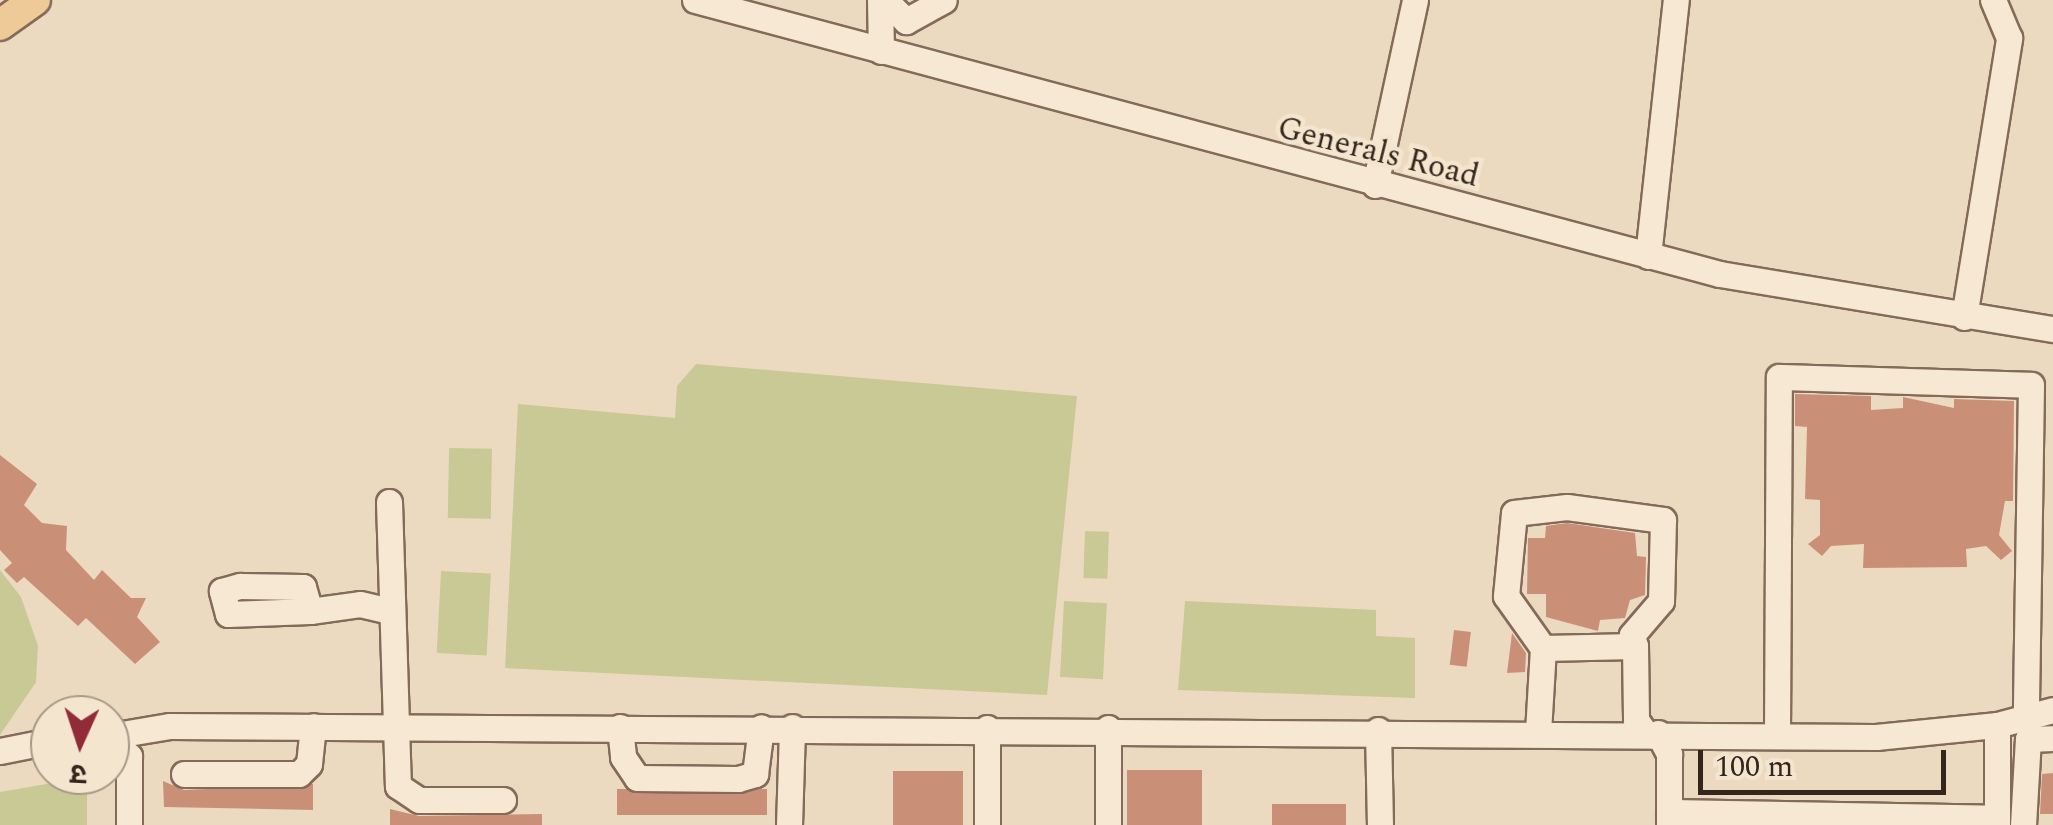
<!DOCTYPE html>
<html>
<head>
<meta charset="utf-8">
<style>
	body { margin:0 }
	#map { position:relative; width:2053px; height:825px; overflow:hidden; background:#ecdac0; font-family:Spectral,"Noto Sans Devanagari",serif }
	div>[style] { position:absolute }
	.green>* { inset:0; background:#c9c995; transform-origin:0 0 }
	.building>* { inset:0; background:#c99077; transform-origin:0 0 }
	.roads { filter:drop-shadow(2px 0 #846b59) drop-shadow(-2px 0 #846b59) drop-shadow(0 2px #846b59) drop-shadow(0 -2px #846b59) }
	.minor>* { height:25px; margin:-12.5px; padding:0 12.5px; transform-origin:12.5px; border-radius:12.5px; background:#f7e8d3 }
	.major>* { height:30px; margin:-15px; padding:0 15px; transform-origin:15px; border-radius:15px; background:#efca99 }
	span { translate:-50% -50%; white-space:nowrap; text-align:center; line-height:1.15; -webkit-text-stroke:9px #f4e5cf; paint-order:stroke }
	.street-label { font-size:32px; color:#34261d }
	.north { position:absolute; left:30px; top:695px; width:100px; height:100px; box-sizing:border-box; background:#f4e5cf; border:2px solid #a79988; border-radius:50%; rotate:183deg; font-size:28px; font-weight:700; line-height:40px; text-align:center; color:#34261d }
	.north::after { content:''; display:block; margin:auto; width:35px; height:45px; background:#912b37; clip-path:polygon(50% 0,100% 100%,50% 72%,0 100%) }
	.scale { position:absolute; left:1698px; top:750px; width:248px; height:45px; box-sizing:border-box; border:5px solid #34261d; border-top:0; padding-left:12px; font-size:30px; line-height:35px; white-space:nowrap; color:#34261d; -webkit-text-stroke:8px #f4e5cf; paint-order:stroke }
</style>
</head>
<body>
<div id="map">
	<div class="green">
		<i style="clip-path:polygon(696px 364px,1077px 396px,1047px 695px,505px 668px,518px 404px,675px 418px,677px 386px)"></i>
		<i style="left:449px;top:448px;width:43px;height:70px;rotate:1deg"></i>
		<i style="left:1085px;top:531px;width:24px;height:47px;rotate:2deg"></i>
		<i style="clip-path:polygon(0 570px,21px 597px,38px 646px,36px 682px,0 735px)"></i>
		<i style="left:441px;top:571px;width:50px;height:82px;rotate:3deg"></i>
		<i style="left:1064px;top:601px;width:43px;height:76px;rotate:3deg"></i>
		<i style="clip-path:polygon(1185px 601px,1376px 610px,1376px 636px,1415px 638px,1415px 698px,1178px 690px)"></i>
		<i style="clip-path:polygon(87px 777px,87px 825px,0 825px,0 792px)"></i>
	</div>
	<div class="building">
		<i style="clip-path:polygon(1795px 394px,1871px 396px,1871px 410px,1903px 408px,1903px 397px,1954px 408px,1954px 399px,2014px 401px,2013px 501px,2005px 501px,1999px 535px,2012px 551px,2001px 560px,1986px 546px,1966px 549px,1967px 567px,1863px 568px,1864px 544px,1831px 546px,1822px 556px,1808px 544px,1820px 535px,1820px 500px,1805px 499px,1807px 427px,1795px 426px)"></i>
		<i style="clip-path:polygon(0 455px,37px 484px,24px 505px,42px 523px,67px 526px,66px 550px,94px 580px,102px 570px,131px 598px,146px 598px,137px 617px,160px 642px,135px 664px,86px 618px,78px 626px,24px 577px,17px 583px,4px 570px,12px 563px,0 550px)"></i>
		<i style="clip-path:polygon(1567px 523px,1635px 533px,1637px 556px,1646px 557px,1645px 595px,1630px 600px,1625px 618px,1600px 620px,1598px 631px,1546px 617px,1546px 594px,1527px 594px,1528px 538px,1545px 538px,1546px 526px)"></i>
		<i style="left:1454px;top:630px;width:17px;height:35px;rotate:7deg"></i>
		<i style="clip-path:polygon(1512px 633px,1526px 653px,1525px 672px,1507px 673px)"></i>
		<i style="left:1127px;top:770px;width:75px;height:55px"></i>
		<i style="left:893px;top:771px;width:70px;height:54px"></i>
		<i style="clip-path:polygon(2053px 773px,2053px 814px,2040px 814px,2042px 774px)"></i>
		<i style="clip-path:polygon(163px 781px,184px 790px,313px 784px,313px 810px,164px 807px)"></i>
		<i style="left:617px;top:789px;width:150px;height:26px"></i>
		<i style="left:1272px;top:804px;width:74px;height:21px"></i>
		<i style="clip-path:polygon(390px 809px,419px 816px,542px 814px,542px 825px,390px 825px)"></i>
	</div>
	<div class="roads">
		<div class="minor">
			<i style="left:695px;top:0;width:1061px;rotate:14.97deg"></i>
			<i style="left:1720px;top:274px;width:338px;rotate:9.4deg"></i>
			<i style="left:880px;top:0;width:51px;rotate:88.9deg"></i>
			<i style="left:885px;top:0;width:30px;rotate:45deg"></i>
			<i style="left:906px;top:21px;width:43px;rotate:-28.9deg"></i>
			<i style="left:1375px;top:185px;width:189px;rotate:-77.8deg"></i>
			<i style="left:1648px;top:256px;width:258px;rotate:-83.8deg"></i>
			<i style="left:1964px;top:317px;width:283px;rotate:-80.8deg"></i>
			<i style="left:2009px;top:38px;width:41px;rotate:-112.8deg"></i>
			<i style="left:389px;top:502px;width:284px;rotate:88.2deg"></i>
			<i style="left:398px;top:786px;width:25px;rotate:34deg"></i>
			<i style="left:419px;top:800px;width:84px"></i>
			<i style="left:240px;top:586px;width:63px;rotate:0.9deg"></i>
			<i style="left:303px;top:587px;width:25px;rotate:74deg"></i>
			<i style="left:310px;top:611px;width:82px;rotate:177.9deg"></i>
			<i style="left:228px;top:614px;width:24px;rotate:-105deg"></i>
			<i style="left:222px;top:591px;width:19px;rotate:-16deg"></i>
			<i style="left:310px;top:611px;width:50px;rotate:-8deg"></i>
			<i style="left:360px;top:604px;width:32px;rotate:13deg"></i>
			<i style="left:1635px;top:646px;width:92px;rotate:178.8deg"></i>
			<i style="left:1543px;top:648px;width:64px;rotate:-125.4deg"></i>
			<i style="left:1506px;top:596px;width:83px;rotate:-84.5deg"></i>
			<i style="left:1514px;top:513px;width:53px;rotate:-6.5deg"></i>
			<i style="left:1567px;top:507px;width:97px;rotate:7.7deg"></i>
			<i style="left:1663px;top:520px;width:81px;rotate:91.4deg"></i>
			<i style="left:1661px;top:601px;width:45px;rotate:130.5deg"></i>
			<i style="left:1632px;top:635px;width:11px;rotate:75deg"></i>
			<i style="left:1635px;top:646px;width:74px;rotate:89.2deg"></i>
			<i style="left:1636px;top:720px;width:16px;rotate:55deg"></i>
			<i style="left:1997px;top:725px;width:100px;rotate:90deg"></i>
			<i style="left:620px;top:727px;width:30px;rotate:84deg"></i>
			<i style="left:623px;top:757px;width:25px;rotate:56deg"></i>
			<i style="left:637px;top:778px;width:101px;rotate:0.6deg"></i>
			<i style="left:738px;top:779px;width:18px;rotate:-16deg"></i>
			<i style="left:755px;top:774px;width:47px;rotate:-82.7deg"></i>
			<i style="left:987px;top:728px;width:97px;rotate:90deg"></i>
			<i style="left:1378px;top:730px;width:95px;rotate:88.8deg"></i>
			<i style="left:1538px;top:732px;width:84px;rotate:-86.6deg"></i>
			<i style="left:1658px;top:733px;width:24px;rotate:62deg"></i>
			<i style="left:1669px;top:754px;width:71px;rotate:90deg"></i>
			<i style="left:1777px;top:735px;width:358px;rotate:-89.7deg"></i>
			<i style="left:1779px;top:377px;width:252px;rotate:1.8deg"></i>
			<i style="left:2031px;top:385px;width:332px;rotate:90.9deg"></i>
			<i style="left:110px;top:736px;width:61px;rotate:-9.5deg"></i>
			<i style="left:170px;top:726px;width:1706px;rotate:0.37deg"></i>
			<i style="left:1876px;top:737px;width:122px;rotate:-5.7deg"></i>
			<i style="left:1997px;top:725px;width:58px;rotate:-15deg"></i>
			<i style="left:110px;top:740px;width:25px;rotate:40deg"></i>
			<i style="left:129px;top:756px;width:69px;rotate:90deg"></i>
			<i style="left:0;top:751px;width:51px;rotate:-11.3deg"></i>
			<i style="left:184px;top:774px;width:115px"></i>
			<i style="left:299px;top:774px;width:14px;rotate:-45deg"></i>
			<i style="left:309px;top:764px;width:38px;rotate:-84deg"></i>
			<i style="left:1669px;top:812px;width:328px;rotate:1deg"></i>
			<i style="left:789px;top:825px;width:98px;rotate:-88.2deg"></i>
			<i style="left:1108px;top:825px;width:97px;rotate:-90deg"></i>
			<i style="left:2023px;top:825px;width:86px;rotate:-86.7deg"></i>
			<i style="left:2028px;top:739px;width:25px;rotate:-2deg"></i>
		</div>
		<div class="major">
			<i style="left:0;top:25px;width:43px;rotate:-35.5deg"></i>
		</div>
	</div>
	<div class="street-label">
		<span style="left:1378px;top:153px;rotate:14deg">Generals Road</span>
	</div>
	<div class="north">उ</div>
	<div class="scale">100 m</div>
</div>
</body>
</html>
